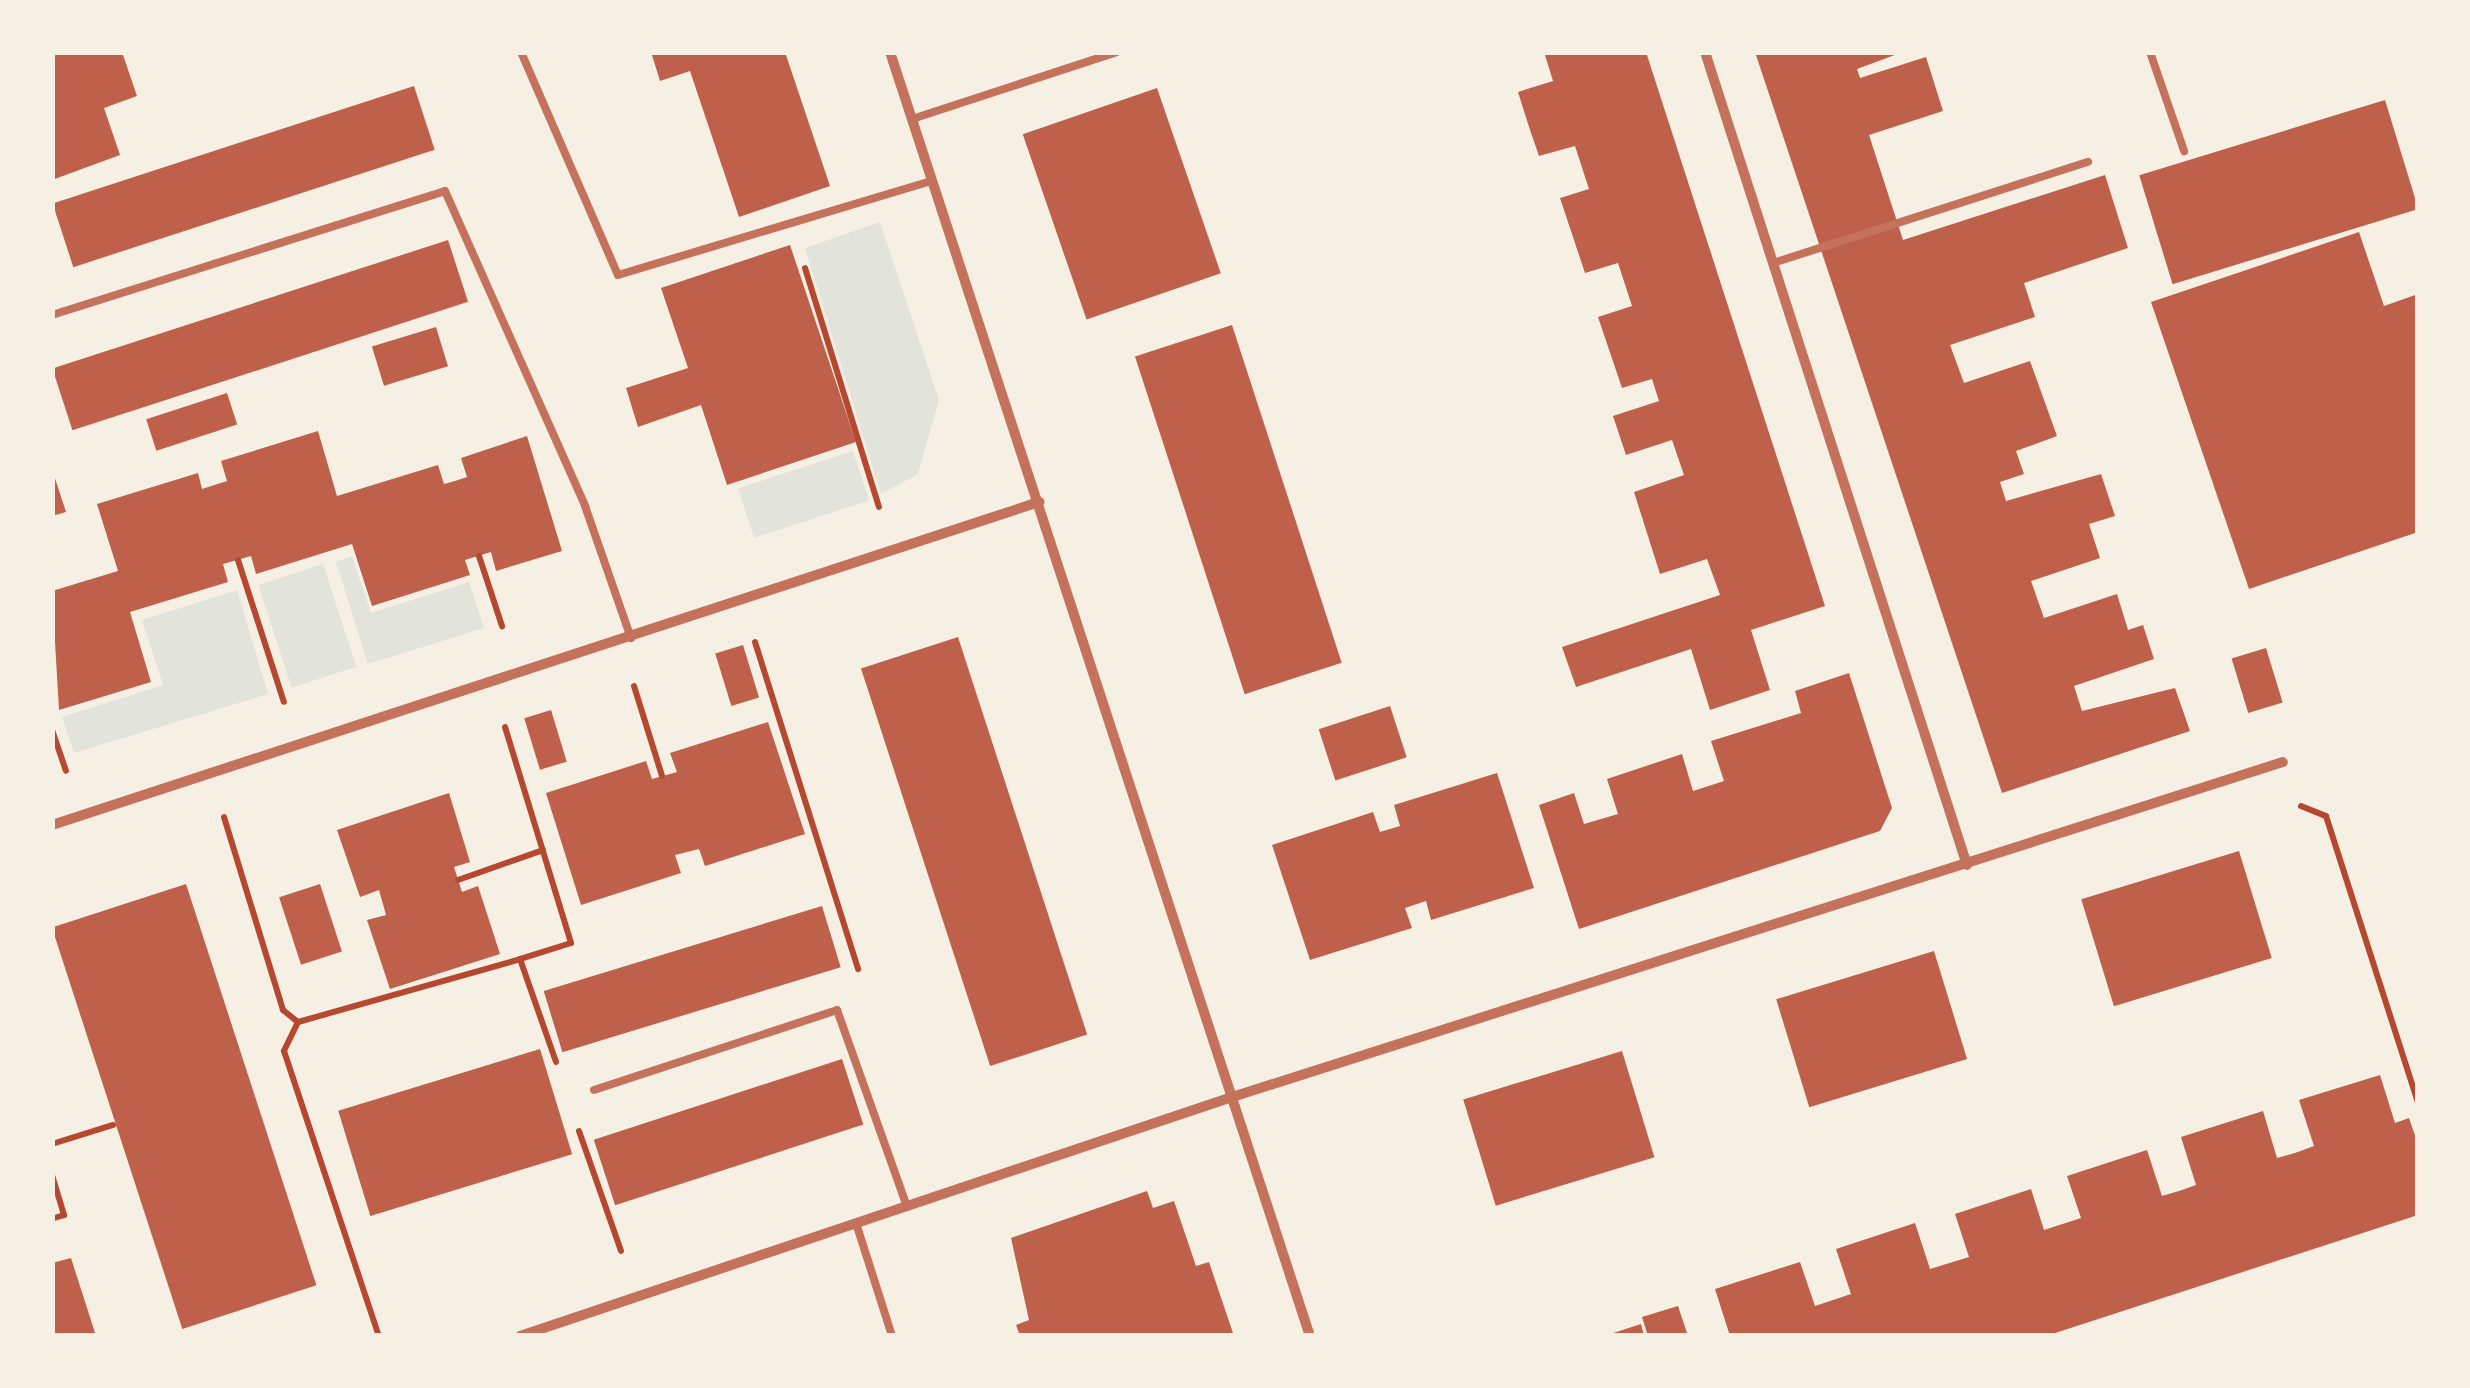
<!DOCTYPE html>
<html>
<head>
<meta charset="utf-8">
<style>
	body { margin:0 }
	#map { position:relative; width:2470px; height:1388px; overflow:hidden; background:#f6efe4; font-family:Roboto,sans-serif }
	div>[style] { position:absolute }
	.green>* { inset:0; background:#e2e4dc; transform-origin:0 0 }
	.building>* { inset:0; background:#bf614a; transform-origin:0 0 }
	.path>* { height:6px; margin:-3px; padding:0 3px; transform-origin:3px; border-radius:3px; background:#b5482f }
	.service>* { height:8px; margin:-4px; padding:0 4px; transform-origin:4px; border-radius:4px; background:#c5725c }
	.minor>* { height:10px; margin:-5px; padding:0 5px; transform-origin:5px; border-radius:5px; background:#c5725c }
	span { translate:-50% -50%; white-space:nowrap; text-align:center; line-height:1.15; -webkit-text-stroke:9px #f6efe4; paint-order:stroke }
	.frame { position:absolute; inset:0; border:55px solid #f6efe4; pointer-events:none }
</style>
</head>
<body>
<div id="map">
	<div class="green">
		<i style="clip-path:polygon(880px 222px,939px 400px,918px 474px,881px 494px,805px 248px)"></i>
		<i style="left:853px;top:451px;width:52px;height:121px;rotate:72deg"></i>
		<i style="clip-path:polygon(352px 556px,371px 613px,469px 582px,484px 628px,368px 664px,336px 562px)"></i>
		<i style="left:323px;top:564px;width:108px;height:68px;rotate:72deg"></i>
		<i style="clip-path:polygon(237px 590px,268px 694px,74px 753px,62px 717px,163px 685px,142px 620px)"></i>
	</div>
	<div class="building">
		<i style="clip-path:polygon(52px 52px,122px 52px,137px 96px,104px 108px,120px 155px,52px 180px)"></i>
		<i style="clip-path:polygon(651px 52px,785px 52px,830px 186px,739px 217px,690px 71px,660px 81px)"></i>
		<i style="clip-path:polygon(1544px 52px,1646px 52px,1825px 606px,1751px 630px,1770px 690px,1710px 710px,1691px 649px,1576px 687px,1562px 647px,1720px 595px,1707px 559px,1660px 574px,1634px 492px,1684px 475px,1672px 440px,1626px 455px,1613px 416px,1659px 401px,1652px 379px,1622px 388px,1598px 317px,1632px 306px,1618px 263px,1585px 273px,1560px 198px,1589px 189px,1575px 146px,1539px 156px,1529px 127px,1518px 92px,1553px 81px)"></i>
		<i style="clip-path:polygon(1755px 52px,1903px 52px,1857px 69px,1860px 78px,1926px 57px,1943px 111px,1869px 135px,1903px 240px,2105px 175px,2128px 248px,2024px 283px,2035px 317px,1950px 345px,1964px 383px,2030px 361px,2057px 436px,2016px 451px,2024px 474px,2000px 482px,2006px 501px,2101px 474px,2115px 516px,2089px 524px,2100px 558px,2031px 581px,2044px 618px,2117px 594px,2128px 630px,2143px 625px,2154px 659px,2074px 686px,2082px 711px,2175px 688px,2190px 731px,2002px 793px)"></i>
		<i style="left:414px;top:86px;width:67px;height:380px;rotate:72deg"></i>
		<i style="left:1157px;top:88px;width:196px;height:142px;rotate:71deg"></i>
		<i style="left:2385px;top:100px;width:114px;height:257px;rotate:73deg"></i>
		<i style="clip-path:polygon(2359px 232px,2384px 306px,2418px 294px,2418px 532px,2249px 589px,2151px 302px)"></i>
		<i style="left:448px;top:240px;width:65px;height:416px;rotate:72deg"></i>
		<i style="clip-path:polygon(790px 245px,856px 442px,727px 485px,701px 405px,638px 427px,626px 388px,688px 368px,661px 288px)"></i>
		<i style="left:1232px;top:325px;width:355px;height:102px;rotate:72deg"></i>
		<i style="left:436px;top:327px;width:41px;height:67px;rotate:73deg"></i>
		<i style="left:227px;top:393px;width:33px;height:85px;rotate:72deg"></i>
		<i style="clip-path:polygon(318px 431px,337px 496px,438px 465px,444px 484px,455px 481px,467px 477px,461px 458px,527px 436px,562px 551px,496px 571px,491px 552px,465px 560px,470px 575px,372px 606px,352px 544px,256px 574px,251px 556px,223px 564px,228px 582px,130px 612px,151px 682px,59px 710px,52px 591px,118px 571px,97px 504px,198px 473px,202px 489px,227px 481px,221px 461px)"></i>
		<i style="clip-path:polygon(52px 469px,66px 512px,52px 516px)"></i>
		<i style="left:958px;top:637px;width:418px;height:102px;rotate:72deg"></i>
		<i style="left:743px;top:645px;width:55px;height:29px;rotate:73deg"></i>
		<i style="left:2266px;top:648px;width:57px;height:36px;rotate:73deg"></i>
		<i style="clip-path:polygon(1849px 673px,1892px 808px,1880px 831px,1579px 929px,1539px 805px,1574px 793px,1584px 824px,1618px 814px,1607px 779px,1682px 754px,1693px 791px,1724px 781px,1711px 741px,1801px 713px,1795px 691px)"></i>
		<i style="left:1390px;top:706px;width:54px;height:75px;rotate:72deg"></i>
		<i style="left:551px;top:710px;width:54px;height:28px;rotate:73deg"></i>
		<i style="clip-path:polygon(768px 722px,805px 834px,705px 866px,699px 849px,675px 855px,681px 873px,581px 905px,546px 793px,646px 761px,652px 779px,677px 772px,670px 753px)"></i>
		<i style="clip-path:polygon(1497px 773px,1534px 888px,1431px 920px,1426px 901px,1405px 908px,1412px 928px,1310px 960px,1272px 845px,1373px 812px,1380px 832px,1400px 826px,1394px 805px)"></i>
		<i style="clip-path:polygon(449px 793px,470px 862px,454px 867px,462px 892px,478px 886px,500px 954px,390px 989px,367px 920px,386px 915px,379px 890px,360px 897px,337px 830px)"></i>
		<i style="left:2239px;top:851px;width:112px;height:165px;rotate:73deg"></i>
		<i style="left:186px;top:884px;width:422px;height:141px;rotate:72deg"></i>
		<i style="left:320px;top:884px;width:71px;height:43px;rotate:72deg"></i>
		<i style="left:822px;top:906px;width:64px;height:291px;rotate:73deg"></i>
		<i style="left:1934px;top:951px;width:113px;height:165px;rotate:73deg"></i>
		<i style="left:540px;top:1049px;width:110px;height:211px;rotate:73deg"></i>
		<i style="left:1622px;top:1051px;width:111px;height:166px;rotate:73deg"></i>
		<i style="left:842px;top:1059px;width:69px;height:261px;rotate:72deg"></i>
		<i style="clip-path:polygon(2380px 1075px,2395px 1123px,2409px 1118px,2418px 1144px,2418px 1215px,2046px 1336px,1730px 1336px,1715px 1289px,1800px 1262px,1815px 1306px,1851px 1294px,1836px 1249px,1915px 1223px,1930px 1269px,1969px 1257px,1955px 1214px,2031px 1189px,2044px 1230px,2081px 1218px,2067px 1176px,2147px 1150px,2162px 1196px,2179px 1191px,2196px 1185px,2181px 1137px,2263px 1111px,2277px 1158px,2295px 1153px,2314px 1146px,2299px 1100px)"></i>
		<i style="clip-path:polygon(1147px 1191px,1153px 1208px,1174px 1201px,1196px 1266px,1209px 1262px,1234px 1336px,1020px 1336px,1016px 1325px,1029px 1320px,1011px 1238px)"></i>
		<i style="clip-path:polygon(71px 1258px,96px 1336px,52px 1336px,52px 1263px)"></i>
		<i style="clip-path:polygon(1678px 1306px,1688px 1336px,1648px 1336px,1642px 1317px)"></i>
		<i style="clip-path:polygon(1641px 1324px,1644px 1336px,1607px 1336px,1607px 1335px)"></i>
	</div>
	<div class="path">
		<i style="left:805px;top:268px;width:250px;rotate:72.8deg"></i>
		<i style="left:479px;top:556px;width:74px;rotate:71.8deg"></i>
		<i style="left:238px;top:560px;width:149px;rotate:72.1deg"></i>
		<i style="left:755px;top:642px;width:343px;rotate:72.5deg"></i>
		<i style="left:634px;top:686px;width:94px;rotate:72.7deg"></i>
		<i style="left:505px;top:727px;width:226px;rotate:73deg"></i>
		<i style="left:571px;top:943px;width:53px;rotate:162.6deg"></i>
		<i style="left:520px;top:959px;width:109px;rotate:70.7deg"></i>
		<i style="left:52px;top:730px;width:43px;rotate:71.1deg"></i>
		<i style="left:2301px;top:806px;width:27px;rotate:22deg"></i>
		<i style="left:2326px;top:816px;width:300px;rotate:72.2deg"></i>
		<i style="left:224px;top:817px;width:202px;rotate:73deg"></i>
		<i style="left:283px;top:1010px;width:19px;rotate:39deg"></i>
		<i style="left:298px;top:1022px;width:231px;rotate:-15.8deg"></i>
		<i style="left:458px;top:880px;width:90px;rotate:-19.4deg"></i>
		<i style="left:298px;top:1022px;width:32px;rotate:116deg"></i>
		<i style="left:284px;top:1051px;width:300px;rotate:71.6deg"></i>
		<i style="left:579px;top:1131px;width:127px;rotate:70.7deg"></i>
		<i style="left:52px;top:1144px;width:64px;rotate:-17.3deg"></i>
		<i style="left:52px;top:1175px;width:42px;rotate:73.3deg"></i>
		<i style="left:64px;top:1215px;width:13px;rotate:162deg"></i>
	</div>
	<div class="service">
		<i style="left:521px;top:52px;width:243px;rotate:66.5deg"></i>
		<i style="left:618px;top:275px;width:328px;rotate:-16.7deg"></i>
		<i style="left:2150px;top:52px;width:105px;rotate:71deg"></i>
		<i style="left:912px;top:119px;width:216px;rotate:-18.1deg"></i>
		<i style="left:1773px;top:263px;width:331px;rotate:-17.8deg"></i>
		<i style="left:52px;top:315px;width:412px;rotate:-17.5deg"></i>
		<i style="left:445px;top:191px;width:345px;rotate:66deg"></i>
		<i style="left:585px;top:506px;width:140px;rotate:70.8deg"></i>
		<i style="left:594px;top:1090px;width:256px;rotate:-18.2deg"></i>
		<i style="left:837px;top:1010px;width:209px;rotate:70.4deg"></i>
		<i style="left:856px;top:1223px;width:119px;rotate:72.3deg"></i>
	</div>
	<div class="minor">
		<i style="left:890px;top:52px;width:1351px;rotate:71.89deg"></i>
		<i style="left:1705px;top:52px;width:854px;rotate:72.14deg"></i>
		<i style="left:52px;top:825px;width:1039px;rotate:-18.12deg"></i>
		<i style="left:520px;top:1336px;width:748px;rotate:-18.56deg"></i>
		<i style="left:1229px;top:1098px;width:1106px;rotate:-17.68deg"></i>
	</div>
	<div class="frame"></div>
</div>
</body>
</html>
